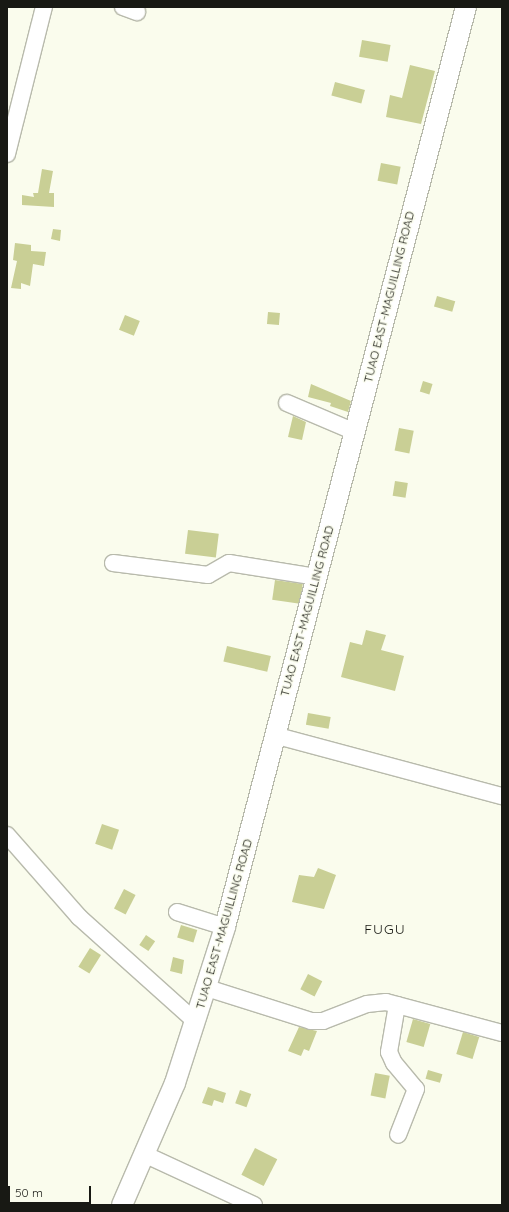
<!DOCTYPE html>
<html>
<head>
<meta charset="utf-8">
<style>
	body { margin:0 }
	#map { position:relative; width:509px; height:1212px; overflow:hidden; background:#fafced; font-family:Quicksand,sans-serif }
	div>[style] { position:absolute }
	.building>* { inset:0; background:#c9cf95; transform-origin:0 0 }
	.roads { filter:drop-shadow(1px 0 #b8baac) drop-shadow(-1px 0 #b8baac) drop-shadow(0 1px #b8baac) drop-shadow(0 -1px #b8baac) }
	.minor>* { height:16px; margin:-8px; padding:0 8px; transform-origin:8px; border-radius:8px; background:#fff }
	.major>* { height:20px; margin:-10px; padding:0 10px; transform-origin:10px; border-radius:10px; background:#fff }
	span { translate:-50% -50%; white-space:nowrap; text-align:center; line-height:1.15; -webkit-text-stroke:3px #fafced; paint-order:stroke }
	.street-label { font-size:12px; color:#181914 }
	.quarter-label { font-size:14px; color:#181914; letter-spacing:1px }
	.frame { position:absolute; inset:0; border:8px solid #181914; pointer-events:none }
	.scale { position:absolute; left:8px; top:1186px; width:83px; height:18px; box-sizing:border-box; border:2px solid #181914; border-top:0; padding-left:5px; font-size:12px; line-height:14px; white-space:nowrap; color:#181914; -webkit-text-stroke:3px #fafced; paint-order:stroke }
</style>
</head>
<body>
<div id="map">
	<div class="building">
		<i style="left:362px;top:40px;width:29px;height:17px;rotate:10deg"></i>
		<i style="clip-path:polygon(410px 65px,435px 71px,421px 124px,386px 117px,390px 95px,402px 98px)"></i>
		<i style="left:335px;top:82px;width:31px;height:14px;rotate:15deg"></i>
		<i style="left:381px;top:163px;width:20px;height:18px;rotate:11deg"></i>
		<i style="clip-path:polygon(42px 169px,53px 171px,49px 193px,54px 193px,54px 207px,22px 205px,22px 195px,34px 197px,33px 193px,38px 193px)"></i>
		<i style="clip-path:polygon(53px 229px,61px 230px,60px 241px,51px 239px)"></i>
		<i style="clip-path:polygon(15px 243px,31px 245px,31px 251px,46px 252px,44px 266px,33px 264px,30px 286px,21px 283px,21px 289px,11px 288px,17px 261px,13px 260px)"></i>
		<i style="left:437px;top:296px;width:19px;height:11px;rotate:16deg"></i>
		<i style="left:268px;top:312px;width:12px;height:12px;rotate:5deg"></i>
		<i style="left:125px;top:315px;width:16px;height:16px;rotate:22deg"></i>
		<i style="left:423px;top:381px;width:10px;height:11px;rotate:17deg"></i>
		<i style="clip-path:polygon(311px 384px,351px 401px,348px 412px,330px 406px,331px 403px,308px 397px)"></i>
		<i style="clip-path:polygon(293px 416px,306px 422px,302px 440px,288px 437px)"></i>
		<i style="left:399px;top:428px;width:15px;height:23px;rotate:11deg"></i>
		<i style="left:395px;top:481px;width:13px;height:15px;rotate:9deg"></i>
		<i style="left:188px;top:530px;width:31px;height:24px;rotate:7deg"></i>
		<i style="left:275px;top:580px;width:28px;height:20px;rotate:8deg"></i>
		<i style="clip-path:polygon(366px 630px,386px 635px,381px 650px,404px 656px,395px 691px,341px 677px,350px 642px,362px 645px)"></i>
		<i style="left:227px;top:646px;width:45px;height:16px;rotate:13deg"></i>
		<i style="left:308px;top:713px;width:23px;height:12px;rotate:10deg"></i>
		<i style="left:102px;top:824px;width:18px;height:21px;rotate:19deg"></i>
		<i style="clip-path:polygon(318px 868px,336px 875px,324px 909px,292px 902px,299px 875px,314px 877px)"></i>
		<i style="left:124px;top:889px;width:13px;height:22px;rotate:27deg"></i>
		<i style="left:181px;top:925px;width:17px;height:13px;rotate:17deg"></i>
		<i style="left:146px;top:935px;width:11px;height:12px;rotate:34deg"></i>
		<i style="left:90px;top:948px;width:13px;height:22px;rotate:32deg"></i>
		<i style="clip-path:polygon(173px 957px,184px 960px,182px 974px,170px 971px)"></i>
		<i style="left:308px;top:974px;width:16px;height:17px;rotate:27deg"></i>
		<i style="left:413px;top:1019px;width:18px;height:24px;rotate:16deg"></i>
		<i style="clip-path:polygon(299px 1027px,317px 1031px,309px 1051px,304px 1049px,301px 1056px,288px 1051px)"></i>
		<i style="left:463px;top:1032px;width:17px;height:23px;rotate:17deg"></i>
		<i style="left:428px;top:1070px;width:15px;height:9px;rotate:16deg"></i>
		<i style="left:375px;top:1073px;width:15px;height:23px;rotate:11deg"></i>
		<i style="clip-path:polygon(208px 1087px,226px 1093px,223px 1103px,214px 1100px,212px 1106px,202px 1103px)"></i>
		<i style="left:240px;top:1090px;width:12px;height:14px;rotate:20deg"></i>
		<i style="left:255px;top:1148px;width:25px;height:30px;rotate:27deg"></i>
	</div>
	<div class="roads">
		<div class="minor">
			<i style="left:123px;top:7px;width:15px;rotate:20deg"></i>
			<i style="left:7px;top:154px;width:152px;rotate:-75.9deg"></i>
			<i style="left:287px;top:403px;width:74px;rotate:23.1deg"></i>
			<i style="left:113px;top:563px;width:96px;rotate:7.2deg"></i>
			<i style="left:208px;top:575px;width:24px;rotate:-30deg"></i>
			<i style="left:229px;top:563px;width:88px;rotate:9.1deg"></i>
			<i style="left:274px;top:735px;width:236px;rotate:15deg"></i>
			<i style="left:7px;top:835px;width:109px;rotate:48.7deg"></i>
			<i style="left:79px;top:917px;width:157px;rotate:41.9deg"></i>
			<i style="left:177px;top:912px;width:50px;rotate:17.4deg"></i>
			<i style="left:207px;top:988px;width:109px;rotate:17.6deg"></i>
			<i style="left:311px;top:1021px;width:12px"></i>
			<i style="left:323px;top:1021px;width:47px;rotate:-21.1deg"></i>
			<i style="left:367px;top:1004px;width:19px;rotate:-6deg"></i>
			<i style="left:386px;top:1002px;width:120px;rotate:15deg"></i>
			<i style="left:397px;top:1005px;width:48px;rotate:99.7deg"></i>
			<i style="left:389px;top:1052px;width:12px;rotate:66deg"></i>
			<i style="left:394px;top:1063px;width:34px;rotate:50deg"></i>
			<i style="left:416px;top:1089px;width:49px;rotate:111.4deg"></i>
			<i style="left:146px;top:1155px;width:119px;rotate:24.8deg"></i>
		</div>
		<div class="major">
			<i style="left:122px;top:1205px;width:133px;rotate:-66.5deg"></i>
			<i style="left:175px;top:1083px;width:164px;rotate:-72.2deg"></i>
			<i style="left:225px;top:927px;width:951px;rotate:-75.32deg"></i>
		</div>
	</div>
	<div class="street-label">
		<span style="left:389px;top:297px;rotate:-76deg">TUAO EAST-MAGUILLING ROAD</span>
		<span style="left:307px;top:611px;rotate:-75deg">TUAO EAST-MAGUILLING ROAD</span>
		<span style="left:224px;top:924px;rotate:-74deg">TUAO EAST-MAGUILLING ROAD</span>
	</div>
	<div class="quarter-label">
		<span style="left:385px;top:929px">FUGU</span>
	</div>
	<div class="frame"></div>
	<div class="scale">50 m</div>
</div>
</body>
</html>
